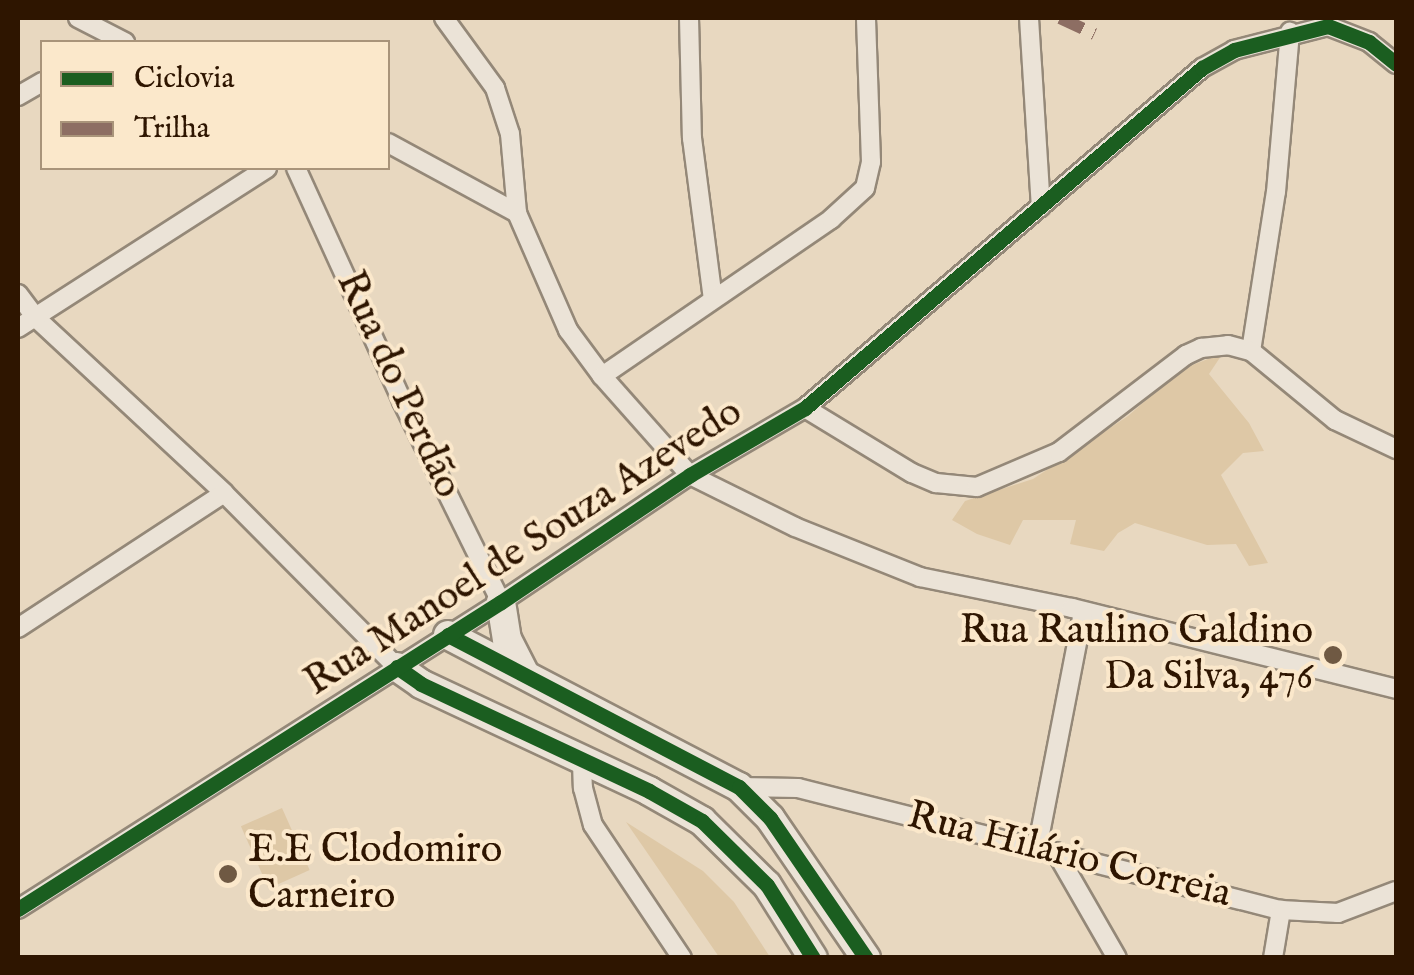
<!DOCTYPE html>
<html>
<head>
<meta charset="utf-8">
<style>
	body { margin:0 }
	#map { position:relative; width:1414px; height:975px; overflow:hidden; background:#e8d8c0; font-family:"IM FELL English",serif }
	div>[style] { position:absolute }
	.green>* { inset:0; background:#dec8a6; transform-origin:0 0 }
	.roads { filter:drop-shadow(2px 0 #948878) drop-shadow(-2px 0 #948878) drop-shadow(0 2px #948878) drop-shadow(0 -2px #948878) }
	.street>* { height:18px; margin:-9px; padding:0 9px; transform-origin:9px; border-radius:9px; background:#ebe3d7 }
	.secondary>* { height:28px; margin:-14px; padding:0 14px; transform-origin:14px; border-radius:14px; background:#ebe3d7 }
	.quiet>* { height:12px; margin-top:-6px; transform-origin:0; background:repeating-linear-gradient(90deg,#8d6e63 0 25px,transparent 0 37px) }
	.cycleway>* { height:15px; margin:-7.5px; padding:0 7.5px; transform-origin:7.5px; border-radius:7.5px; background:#1b5e20 }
	.dots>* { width:28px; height:28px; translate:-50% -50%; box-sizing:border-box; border:5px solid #fbe8cb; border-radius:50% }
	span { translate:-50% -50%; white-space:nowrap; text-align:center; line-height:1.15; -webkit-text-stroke:8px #fbe8cb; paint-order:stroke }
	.street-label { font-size:40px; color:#2e1500 }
	.poi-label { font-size:40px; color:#2e1500 }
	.right { translate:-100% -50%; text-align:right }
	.left { translate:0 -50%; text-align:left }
	.frame { position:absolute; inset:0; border:20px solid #2e1500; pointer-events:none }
	.legend { position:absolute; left:40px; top:40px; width:350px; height:130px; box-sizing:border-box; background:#fbe8cb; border:2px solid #a9947a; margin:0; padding:12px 18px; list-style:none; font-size:30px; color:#2e1500 }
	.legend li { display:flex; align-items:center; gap:20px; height:50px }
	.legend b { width:50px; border:2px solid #a9947a }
</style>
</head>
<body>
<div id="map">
	<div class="green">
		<i style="clip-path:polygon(1223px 353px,1209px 374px,1249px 423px,1264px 451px,1243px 453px,1221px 475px,1268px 563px,1249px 566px,1236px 544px,1207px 545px,1135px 523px,1118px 533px,1104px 551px,1070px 544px,1076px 520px,1023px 520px,1010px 545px,977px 534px,952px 520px,965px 501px,1033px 479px,1128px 416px,1180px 370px)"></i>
		<i style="left:282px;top:808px;width:68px;height:45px;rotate:66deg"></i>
		<i style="clip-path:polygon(626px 822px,703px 871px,734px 902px,770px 957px,719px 957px)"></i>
	</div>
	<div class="roads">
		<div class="street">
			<i style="left:78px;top:18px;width:53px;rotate:27.1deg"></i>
			<i style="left:444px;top:18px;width:87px;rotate:53.9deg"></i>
			<i style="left:495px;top:88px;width:48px;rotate:71.9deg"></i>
			<i style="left:510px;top:134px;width:79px;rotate:84.9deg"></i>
			<i style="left:517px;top:213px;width:128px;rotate:66.4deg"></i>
			<i style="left:568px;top:330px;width:57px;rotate:53.5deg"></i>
			<i style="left:602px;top:376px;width:132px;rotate:48.4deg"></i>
			<i style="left:690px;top:475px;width:117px;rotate:26.3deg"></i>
			<i style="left:795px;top:527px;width:135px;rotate:21.8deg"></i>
			<i style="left:920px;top:577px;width:155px;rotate:11.5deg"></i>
			<i style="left:1072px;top:608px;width:334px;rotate:14deg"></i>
			<i style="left:689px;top:18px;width:120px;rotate:88.6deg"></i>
			<i style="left:692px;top:138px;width:162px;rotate:82.6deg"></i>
			<i style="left:1029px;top:18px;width:189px;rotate:86.4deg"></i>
			<i style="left:18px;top:96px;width:28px;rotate:-30deg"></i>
			<i style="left:388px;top:143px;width:147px;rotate:28.5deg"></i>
			<i style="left:296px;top:168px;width:256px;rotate:65.5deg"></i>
			<i style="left:402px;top:401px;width:224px;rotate:63.8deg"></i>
			<i style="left:18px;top:294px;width:30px;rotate:53deg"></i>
			<i style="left:36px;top:318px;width:257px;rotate:42.9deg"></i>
			<i style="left:224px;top:493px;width:245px;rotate:45.2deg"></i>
			<i style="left:18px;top:328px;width:296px;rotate:-32.7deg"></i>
			<i style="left:1251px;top:351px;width:161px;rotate:-81.1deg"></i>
			<i style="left:1276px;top:192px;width:161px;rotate:-85deg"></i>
			<i style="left:602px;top:376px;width:278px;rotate:-34.4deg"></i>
			<i style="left:831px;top:219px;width:46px;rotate:-42.4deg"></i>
			<i style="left:865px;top:188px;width:27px;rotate:-77deg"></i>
			<i style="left:871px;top:162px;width:144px;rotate:-92deg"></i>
			<i style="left:805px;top:408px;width:125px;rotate:31.3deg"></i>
			<i style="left:912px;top:473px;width:26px;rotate:23deg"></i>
			<i style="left:936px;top:483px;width:41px;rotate:5.6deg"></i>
			<i style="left:977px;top:487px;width:89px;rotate:-23.1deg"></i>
			<i style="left:1059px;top:452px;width:160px;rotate:-37.4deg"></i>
			<i style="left:1186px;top:355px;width:17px;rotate:-25deg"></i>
			<i style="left:1201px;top:348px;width:27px;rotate:-6deg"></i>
			<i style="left:1228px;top:345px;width:24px;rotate:15deg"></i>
			<i style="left:1251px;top:351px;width:109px;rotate:39.4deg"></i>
			<i style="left:1335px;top:420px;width:68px;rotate:25.4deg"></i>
			<i style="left:18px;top:628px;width:246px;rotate:-33.2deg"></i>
			<i style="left:582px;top:763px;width:25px;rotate:88deg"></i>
			<i style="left:583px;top:788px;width:38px;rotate:75deg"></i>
			<i style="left:593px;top:825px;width:160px;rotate:56.2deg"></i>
			<i style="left:739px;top:787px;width:59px;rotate:1deg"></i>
			<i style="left:798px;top:788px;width:498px;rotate:14.2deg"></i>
			<i style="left:1281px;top:910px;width:57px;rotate:3deg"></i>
			<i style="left:1338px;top:913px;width:62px;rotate:-20.8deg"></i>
			<i style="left:1037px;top:849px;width:241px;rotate:-79deg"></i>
			<i style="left:1056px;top:852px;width:122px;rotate:60.1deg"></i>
			<i style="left:18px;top:909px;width:572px;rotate:-32.44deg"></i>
			<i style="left:501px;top:602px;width:228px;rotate:-33.9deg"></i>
			<i style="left:690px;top:475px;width:133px;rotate:-30.2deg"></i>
			<i style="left:805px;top:408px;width:523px;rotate:-40.58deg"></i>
			<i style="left:1202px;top:68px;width:37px;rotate:-29deg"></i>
			<i style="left:1234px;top:50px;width:97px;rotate:-14.3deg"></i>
			<i style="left:1328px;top:26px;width:44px;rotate:21.3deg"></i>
			<i style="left:1369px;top:42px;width:35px;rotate:39deg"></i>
			<i style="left:1273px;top:958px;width:49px;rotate:-80.5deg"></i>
		</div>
		<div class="secondary">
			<i style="left:501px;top:602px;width:37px;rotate:81deg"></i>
			<i style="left:507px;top:639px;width:38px;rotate:63deg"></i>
			<i style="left:448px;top:635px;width:328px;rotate:27.6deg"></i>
			<i style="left:739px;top:787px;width:44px;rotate:45deg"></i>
			<i style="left:770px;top:818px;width:170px;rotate:55.6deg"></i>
			<i style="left:397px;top:667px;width:29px;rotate:35deg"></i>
			<i style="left:421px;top:684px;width:252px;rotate:25.1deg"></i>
			<i style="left:649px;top:791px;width:61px;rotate:29.5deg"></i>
			<i style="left:702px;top:821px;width:91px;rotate:44.6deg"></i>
			<i style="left:767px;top:885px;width:86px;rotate:57.8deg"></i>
		</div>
	</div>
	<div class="quiet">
		<i style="left:1060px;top:18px;width:38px;rotate:25deg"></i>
	</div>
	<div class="cycleway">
		<i style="left:448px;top:635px;width:328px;rotate:27.6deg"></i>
		<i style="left:739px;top:787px;width:44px;rotate:45deg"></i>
		<i style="left:770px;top:818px;width:170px;rotate:55.6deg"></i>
		<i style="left:397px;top:667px;width:29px;rotate:35deg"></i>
		<i style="left:421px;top:684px;width:252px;rotate:25.1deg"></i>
		<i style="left:649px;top:791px;width:61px;rotate:29.5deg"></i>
		<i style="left:702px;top:821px;width:91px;rotate:44.6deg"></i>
		<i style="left:767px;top:885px;width:86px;rotate:57.8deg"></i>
		<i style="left:18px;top:909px;width:572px;rotate:-32.44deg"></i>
		<i style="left:501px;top:602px;width:228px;rotate:-33.9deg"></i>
		<i style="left:690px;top:475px;width:133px;rotate:-30.2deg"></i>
		<i style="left:805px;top:408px;width:523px;rotate:-40.58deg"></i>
		<i style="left:1202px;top:68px;width:37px;rotate:-29deg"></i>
		<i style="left:1234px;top:50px;width:97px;rotate:-14.3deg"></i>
		<i style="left:1328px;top:26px;width:44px;rotate:21.3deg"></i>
		<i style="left:1369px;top:42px;width:35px;rotate:39deg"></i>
	</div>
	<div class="dots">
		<i style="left:1333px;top:655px;background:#6f5943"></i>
		<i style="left:228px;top:874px;background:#6f5943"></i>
	</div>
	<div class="street-label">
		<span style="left:398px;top:385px;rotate:65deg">Rua do Perdão</span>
		<span style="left:524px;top:548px;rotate:-33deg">Rua Manoel de Souza Azevedo</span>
		<span style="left:1069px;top:856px;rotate:14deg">Rua Hilário Correia</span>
	</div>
	<div class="poi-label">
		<span class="right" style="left:1313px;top:655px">Rua Raulino Galdino<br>Da Silva, 476</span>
		<span class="left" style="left:248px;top:874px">E.E Clodomiro<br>Carneiro</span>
	</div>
	<div class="frame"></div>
	<ul class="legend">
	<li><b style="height:12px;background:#1b5e20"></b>Ciclovia</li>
	<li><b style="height:12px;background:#8d6e63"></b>Trilha</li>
	</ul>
</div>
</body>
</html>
